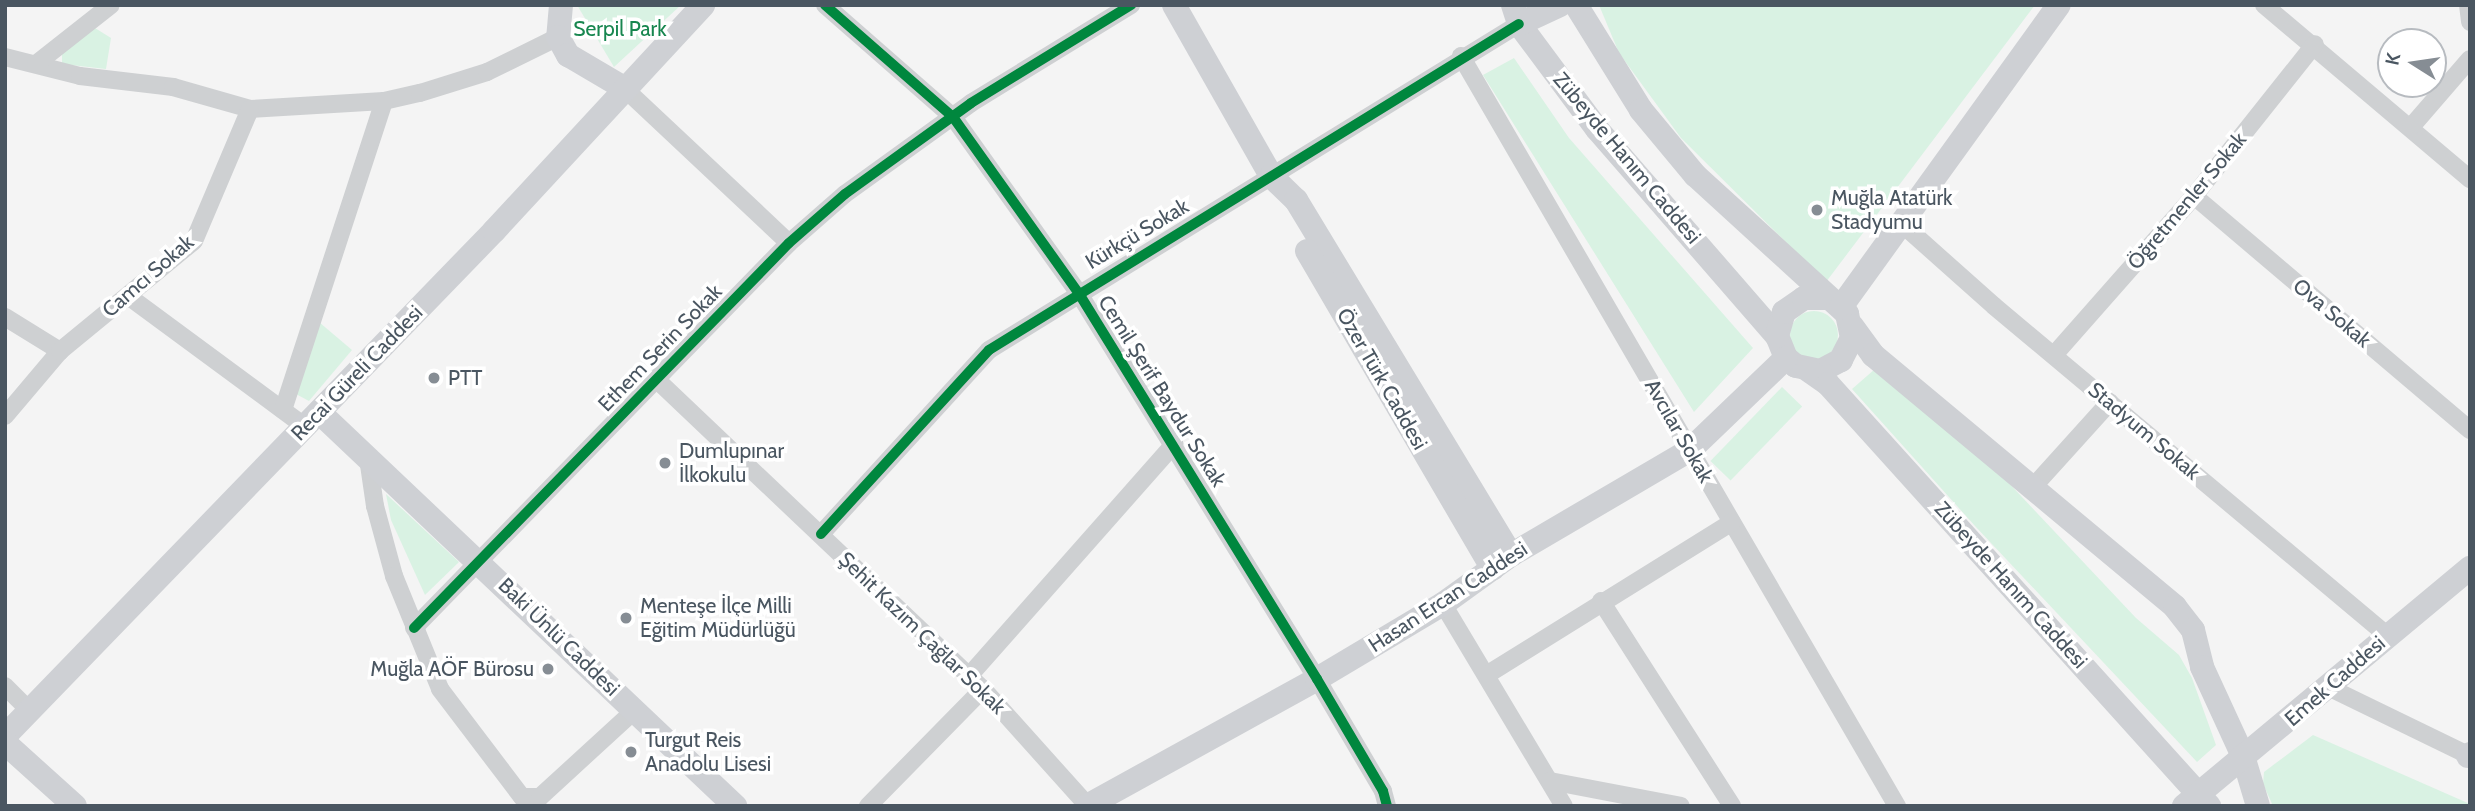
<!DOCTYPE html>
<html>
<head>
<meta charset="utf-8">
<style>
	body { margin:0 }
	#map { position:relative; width:2475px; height:811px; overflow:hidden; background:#f4f4f4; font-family:Cabin,sans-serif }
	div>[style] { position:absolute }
	.green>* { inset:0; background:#d9f2e3; transform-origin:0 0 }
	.round { border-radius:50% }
	.street>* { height:18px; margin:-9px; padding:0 9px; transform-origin:9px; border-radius:9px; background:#ced0d2 }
	.secondary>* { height:24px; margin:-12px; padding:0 12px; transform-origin:12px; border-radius:12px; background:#ced0d4 }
	.cycleway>* { height:10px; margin:-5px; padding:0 5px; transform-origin:5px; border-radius:5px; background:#00873e }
	.dots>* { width:19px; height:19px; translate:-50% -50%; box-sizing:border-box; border:4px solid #fff; border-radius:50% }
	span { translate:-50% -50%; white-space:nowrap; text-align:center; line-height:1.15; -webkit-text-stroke:7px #fff; paint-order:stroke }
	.park-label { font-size:21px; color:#17864f }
	.street-label { font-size:21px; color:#4a5661 }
	.poi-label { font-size:21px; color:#4a5661 }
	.left { translate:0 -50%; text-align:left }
	.right { translate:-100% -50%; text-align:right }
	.frame { position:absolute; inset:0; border:7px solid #4a5661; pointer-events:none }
	.north { position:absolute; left:2377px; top:28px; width:70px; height:70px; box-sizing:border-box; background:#fff; border:2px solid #b7bbc0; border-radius:50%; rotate:282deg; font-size:19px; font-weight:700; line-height:28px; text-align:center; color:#4a5661 }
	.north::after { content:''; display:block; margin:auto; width:24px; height:32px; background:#868d94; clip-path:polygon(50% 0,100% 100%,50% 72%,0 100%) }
</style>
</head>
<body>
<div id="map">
	<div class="green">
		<i style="clip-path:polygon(577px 5px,681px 5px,614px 67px)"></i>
		<i style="clip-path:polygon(1599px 5px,2035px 5px,1826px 282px,1681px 138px,1619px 53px)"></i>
		<i style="clip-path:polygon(95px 28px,111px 38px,106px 69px,62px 64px,62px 54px)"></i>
		<i style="clip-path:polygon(1514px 58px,1569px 138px,1753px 348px,1694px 412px,1483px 75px)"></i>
		<i class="round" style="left:1790px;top:311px;width:48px;height:48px"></i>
		<i style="clip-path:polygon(319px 322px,352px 350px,309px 401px,294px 393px)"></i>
		<i style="clip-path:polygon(1875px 369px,2005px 479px,2136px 618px,2179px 655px,2192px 678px,2216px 745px,2197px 762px,1975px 526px,1852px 389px)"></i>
		<i style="left:1782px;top:387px;width:28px;height:103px;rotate:44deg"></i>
		<i style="clip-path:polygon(386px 494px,459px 562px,425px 595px,391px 520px)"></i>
		<i style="clip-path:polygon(2313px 735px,2470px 804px,2470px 806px,2273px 806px,2263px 784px,2264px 772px)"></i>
	</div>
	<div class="street">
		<i style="left:825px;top:5px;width:170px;rotate:41.2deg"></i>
		<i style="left:953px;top:117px;width:215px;rotate:54.5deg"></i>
		<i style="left:1078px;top:292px;width:455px;rotate:58.3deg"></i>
		<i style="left:1317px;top:679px;width:130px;rotate:59.5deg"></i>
		<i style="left:1383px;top:791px;width:16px;rotate:75deg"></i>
		<i style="left:2264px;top:5px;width:270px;rotate:40.2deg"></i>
		<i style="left:2468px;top:5px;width:17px;rotate:83deg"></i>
		<i style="left:1461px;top:56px;width:868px;rotate:59.83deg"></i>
		<i style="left:5px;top:57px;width:77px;rotate:14.2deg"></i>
		<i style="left:80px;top:76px;width:94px;rotate:6.7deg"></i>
		<i style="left:173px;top:87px;width:80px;rotate:15.9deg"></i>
		<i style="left:250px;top:109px;width:134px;rotate:-3.4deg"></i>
		<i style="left:384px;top:101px;width:37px;rotate:-13deg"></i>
		<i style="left:420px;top:93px;width:70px;rotate:-17.4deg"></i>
		<i style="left:487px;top:72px;width:79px;rotate:-26.2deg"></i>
		<i style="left:36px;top:64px;width:95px;rotate:-38.2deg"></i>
		<i style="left:624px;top:88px;width:226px;rotate:43.2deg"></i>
		<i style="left:2411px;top:127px;width:90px;rotate:-49.1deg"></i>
		<i style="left:2194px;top:196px;width:362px;rotate:40.3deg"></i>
		<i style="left:1902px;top:224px;width:123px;rotate:41.7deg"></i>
		<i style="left:1994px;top:306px;width:514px;rotate:39.95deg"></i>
		<i style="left:128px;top:296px;width:221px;rotate:36.4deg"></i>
		<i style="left:5px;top:317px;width:65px;rotate:31.7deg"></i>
		<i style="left:2054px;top:355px;width:212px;rotate:-48.6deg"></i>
		<i style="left:2194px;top:196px;width:194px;rotate:-51.5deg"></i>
		<i style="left:657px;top:380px;width:449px;rotate:43.5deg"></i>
		<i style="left:983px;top:689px;width:157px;rotate:48.1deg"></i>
		<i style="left:283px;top:410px;width:325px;rotate:-71.9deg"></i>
		<i style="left:5px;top:416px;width:85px;rotate:-49.8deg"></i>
		<i style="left:60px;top:351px;width:173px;rotate:-39.4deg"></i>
		<i style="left:194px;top:241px;width:143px;rotate:-67deg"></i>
		<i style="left:368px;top:458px;width:49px;rotate:81.7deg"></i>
		<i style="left:375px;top:506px;width:73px;rotate:74.8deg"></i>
		<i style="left:394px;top:576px;width:122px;rotate:67.8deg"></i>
		<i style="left:440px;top:689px;width:136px;rotate:52.8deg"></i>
		<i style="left:522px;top:797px;width:18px"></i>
		<i style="left:540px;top:797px;width:129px;rotate:-42.5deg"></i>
		<i style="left:2034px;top:486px;width:113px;rotate:-47.9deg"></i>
		<i style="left:821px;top:534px;width:249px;rotate:-47.6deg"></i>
		<i style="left:989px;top:350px;width:622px;rotate:-31.6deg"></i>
		<i style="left:1601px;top:601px;width:243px;rotate:57.4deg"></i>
		<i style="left:1443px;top:604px;width:235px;rotate:59.1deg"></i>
		<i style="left:414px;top:628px;width:537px;rotate:-45.75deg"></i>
		<i style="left:789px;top:243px;width:74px;rotate:-41.2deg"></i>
		<i style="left:845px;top:194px;width:155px;rotate:-35.8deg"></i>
		<i style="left:971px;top:103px;width:188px;rotate:-31.5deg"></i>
		<i style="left:1488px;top:674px;width:287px;rotate:-31.9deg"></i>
		<i style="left:969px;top:676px;width:310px;rotate:-48.5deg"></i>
		<i style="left:5px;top:686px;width:35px;rotate:45deg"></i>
		<i style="left:2328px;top:687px;width:158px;rotate:25.9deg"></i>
		<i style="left:1550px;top:781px;width:133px;rotate:10.8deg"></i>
		<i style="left:868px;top:806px;width:164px;rotate:-45.5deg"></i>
	</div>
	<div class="secondary">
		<i style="left:561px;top:5px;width:32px;rotate:95deg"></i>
		<i style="left:558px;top:37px;width:21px;rotate:61deg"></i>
		<i style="left:568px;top:55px;width:65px;rotate:30.5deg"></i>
		<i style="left:1174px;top:5px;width:197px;rotate:60.4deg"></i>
		<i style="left:1271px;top:176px;width:35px;rotate:44deg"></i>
		<i style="left:1296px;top:200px;width:415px;rotate:58.8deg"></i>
		<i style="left:1513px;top:5px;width:20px;rotate:72deg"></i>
		<i style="left:1519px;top:24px;width:131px;rotate:53.4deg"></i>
		<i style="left:1597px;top:129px;width:274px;rotate:49deg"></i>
		<i style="left:1576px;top:5px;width:123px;rotate:58.2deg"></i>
		<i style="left:1641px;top:110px;width:85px;rotate:50.3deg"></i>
		<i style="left:1695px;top:175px;width:206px;rotate:42.4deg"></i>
		<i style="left:1847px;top:314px;width:25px;rotate:78deg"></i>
		<i style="left:1852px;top:338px;width:25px;rotate:117deg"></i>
		<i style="left:1841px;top:360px;width:24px;rotate:152deg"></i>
		<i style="left:1820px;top:371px;width:25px;rotate:-168deg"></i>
		<i style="left:1796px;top:366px;width:13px;rotate:-141deg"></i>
		<i style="left:1786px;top:358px;width:24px;rotate:-112deg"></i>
		<i style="left:1777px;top:336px;width:25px;rotate:-74deg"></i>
		<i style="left:1784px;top:312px;width:24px;rotate:-35deg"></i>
		<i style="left:1804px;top:298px;width:24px"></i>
		<i style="left:1519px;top:24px;width:45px;rotate:-24.9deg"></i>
		<i style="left:1307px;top:251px;width:368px;rotate:59.7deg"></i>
		<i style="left:1841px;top:307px;width:372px;rotate:-54.2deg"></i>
		<i style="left:1852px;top:326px;width:36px;rotate:54deg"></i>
		<i style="left:1873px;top:355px;width:393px;rotate:39.8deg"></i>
		<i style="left:2175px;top:607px;width:29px;rotate:52deg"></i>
		<i style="left:2193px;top:630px;width:38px;rotate:76deg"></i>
		<i style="left:2202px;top:667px;width:98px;rotate:65.3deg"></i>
		<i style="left:2243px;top:756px;width:52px;rotate:73.3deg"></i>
		<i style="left:1808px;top:370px;width:24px;rotate:35deg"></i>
		<i style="left:1828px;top:384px;width:569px;rotate:47.92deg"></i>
		<i style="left:320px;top:413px;width:572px;rotate:43.44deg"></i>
		<i style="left:5px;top:736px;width:703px;rotate:-45.92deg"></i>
		<i style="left:494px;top:231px;width:308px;rotate:-47.2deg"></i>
		<i style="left:5px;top:743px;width:94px;rotate:42deg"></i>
		<i style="left:2468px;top:756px;width:3px;rotate:-45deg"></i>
		<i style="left:1087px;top:806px;width:263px;rotate:-28.9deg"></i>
		<i style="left:1317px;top:679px;width:147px;rotate:-30.8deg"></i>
		<i style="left:1443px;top:604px;width:84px;rotate:-35.8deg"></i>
		<i style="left:1511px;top:555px;width:208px;rotate:-30.4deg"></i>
		<i style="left:1690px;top:450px;width:133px;rotate:-43.8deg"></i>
		<i style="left:2184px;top:806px;width:372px;rotate:-39.8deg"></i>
	</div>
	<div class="cycleway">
		<i style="left:825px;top:5px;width:170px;rotate:41.2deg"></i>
		<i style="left:953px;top:117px;width:215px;rotate:54.5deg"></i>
		<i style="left:1078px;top:292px;width:455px;rotate:58.3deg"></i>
		<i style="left:1317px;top:679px;width:130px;rotate:59.5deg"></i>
		<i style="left:1383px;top:791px;width:16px;rotate:75deg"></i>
		<i style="left:821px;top:534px;width:249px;rotate:-47.6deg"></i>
		<i style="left:989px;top:350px;width:622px;rotate:-31.6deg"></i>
		<i style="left:414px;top:628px;width:537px;rotate:-45.75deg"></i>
		<i style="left:789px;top:243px;width:74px;rotate:-41.2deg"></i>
		<i style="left:845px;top:194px;width:155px;rotate:-35.8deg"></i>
		<i style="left:971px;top:103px;width:188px;rotate:-31.5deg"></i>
	</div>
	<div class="dots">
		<i style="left:1817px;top:210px;background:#868d94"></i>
		<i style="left:434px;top:378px;background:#868d94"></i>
		<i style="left:665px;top:463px;background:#868d94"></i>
		<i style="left:626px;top:618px;background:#868d94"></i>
		<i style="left:548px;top:669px;background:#868d94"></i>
		<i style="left:631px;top:752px;background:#868d94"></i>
	</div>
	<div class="park-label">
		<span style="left:620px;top:29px">Serpil Park</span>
	</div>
	<div class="street-label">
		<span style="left:1627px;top:158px;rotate:50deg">Zübeyde Hanım Caddesi</span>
		<span style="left:2187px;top:201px;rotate:-50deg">Öğretmenler Sokak</span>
		<span style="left:1137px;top:234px;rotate:-31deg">Kürkçü Sokak</span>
		<span style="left:148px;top:276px;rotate:-41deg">Camcı Sokak</span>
		<span style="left:2332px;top:313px;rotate:40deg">Ova Sokak</span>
		<span style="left:660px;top:348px;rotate:-46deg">Ethem Serin Sokak</span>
		<span style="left:357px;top:373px;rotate:-46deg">Recai Güreli Caddesi</span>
		<span style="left:1382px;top:379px;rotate:60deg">Özer Türk Caddesi</span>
		<span style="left:1162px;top:391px;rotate:58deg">Cemil Şerif Baydur Sokak</span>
		<span style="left:1679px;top:431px;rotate:60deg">Avcılar Sokak</span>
		<span style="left:2144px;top:431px;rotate:40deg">Stadyum Sokak</span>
		<span style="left:2011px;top:585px;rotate:48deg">Zübeyde Hanım Caddesi</span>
		<span style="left:1448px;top:597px;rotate:-33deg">Hasan Ercan Caddesi</span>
		<span style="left:922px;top:633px;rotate:44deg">Şehit Kazım Çağlar Sokak</span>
		<span style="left:559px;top:637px;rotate:44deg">Baki Ünlü Caddesi</span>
		<span style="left:2335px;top:681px;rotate:-41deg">Emek Caddesi</span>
	</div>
	<div class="poi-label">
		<span class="left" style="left:1831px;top:210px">Muğla Atatürk<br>Stadyumu</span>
		<span class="left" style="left:448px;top:378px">PTT</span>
		<span class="left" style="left:679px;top:463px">Dumlupınar<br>İlkokulu</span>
		<span class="left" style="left:640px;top:618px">Menteşe İlçe Milli<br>Eğitim Müdürlüğü</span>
		<span class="right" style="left:534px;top:669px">Muğla AÖF Bürosu</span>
		<span class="left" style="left:645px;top:752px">Turgut Reis<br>Anadolu Lisesi</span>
	</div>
	<div class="frame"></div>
	<div class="north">K</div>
</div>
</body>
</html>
